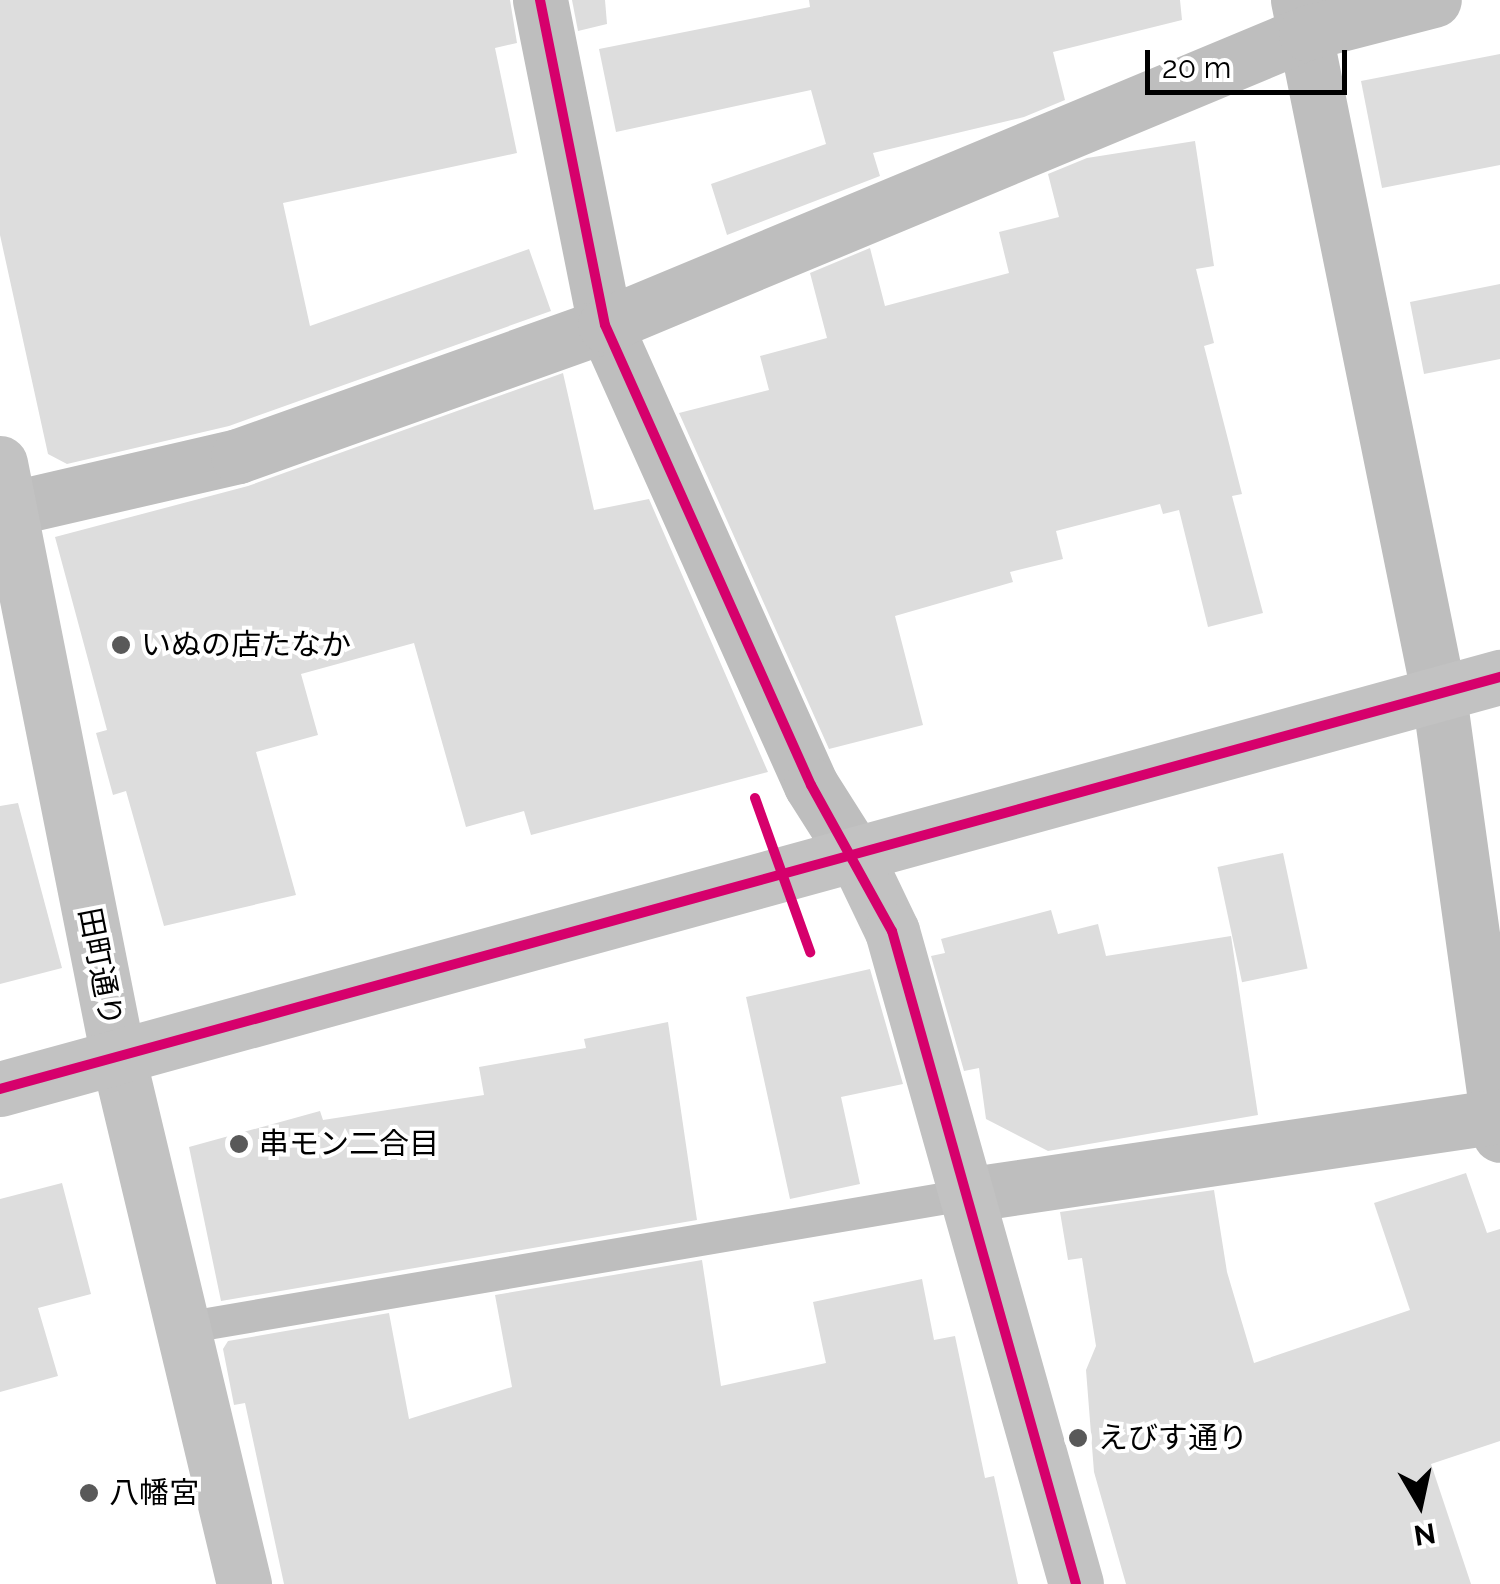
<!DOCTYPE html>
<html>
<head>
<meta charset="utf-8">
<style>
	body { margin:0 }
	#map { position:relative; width:1500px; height:1584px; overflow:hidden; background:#fff; font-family:Raleway,"Noto Sans JP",sans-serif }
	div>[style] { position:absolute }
	.building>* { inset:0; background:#ddd; transform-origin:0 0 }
	.lane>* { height:32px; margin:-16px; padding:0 16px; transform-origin:16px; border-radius:16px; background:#bebebe }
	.street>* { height:55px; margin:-27.5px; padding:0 27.5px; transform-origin:27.5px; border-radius:27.5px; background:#bebebe }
	.secondary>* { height:55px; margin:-27.5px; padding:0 27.5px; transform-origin:27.5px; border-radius:27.5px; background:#c2c2c2 }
	.cycleway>* { height:10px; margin:-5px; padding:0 5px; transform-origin:5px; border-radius:5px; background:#d6006c }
	.dots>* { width:28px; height:28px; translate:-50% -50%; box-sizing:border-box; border:5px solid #fff; border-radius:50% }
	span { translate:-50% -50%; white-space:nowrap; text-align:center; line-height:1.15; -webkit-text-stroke:8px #fff; paint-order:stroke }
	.poi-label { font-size:30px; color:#000 }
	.left { translate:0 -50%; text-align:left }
	.street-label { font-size:30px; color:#000 }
	.north { position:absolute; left:1370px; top:1454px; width:100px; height:100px; -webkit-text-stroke:8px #fff; paint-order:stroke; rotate:171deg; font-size:28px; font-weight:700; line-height:40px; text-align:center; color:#000 }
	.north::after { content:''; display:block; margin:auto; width:35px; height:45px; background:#000; clip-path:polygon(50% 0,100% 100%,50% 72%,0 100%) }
	.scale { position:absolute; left:1145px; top:50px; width:202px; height:45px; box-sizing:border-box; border:5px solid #000; border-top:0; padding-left:12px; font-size:30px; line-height:35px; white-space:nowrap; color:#000; -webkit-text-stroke:8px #fff; paint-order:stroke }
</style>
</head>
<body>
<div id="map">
	<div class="building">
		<i style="clip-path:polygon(0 0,510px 0,517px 43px,495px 48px,517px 153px,283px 203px,310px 326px,529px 249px,551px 311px,229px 426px,67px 464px,48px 454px,0 235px)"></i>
		<i style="clip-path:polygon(572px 0,605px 0,607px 24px,578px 31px)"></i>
		<i style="clip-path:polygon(809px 0,1180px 0,1182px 20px,1053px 52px,1065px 100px,1024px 117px,873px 153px,880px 176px,727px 235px,711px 184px,826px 144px,811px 90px,616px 132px,599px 49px,810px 7px)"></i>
		<i style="clip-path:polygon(1500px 54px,1500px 165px,1382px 188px,1361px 81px)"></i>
		<i style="clip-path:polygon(1195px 141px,1214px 266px,1196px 269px,1214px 343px,1204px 346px,1242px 494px,1232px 496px,1263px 613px,1208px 627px,1179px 510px,1163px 514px,1160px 504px,1056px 531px,1063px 559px,1010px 572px,1013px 582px,895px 616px,923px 725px,829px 749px,679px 413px,769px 390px,760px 356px,827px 338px,810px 273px,870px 248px,885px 306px,1009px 273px,999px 232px,1059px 217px,1048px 174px,1087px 158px)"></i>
		<i style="clip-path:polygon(1500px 284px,1500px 359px,1424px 374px,1410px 302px)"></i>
		<i style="clip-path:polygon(563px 373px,594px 510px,649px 499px,768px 772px,531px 835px,524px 811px,466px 827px,414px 643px,301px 674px,318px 735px,256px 752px,296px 895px,164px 926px,126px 791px,113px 795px,96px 733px,107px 730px,55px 537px,248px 486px)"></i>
		<i style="clip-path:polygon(18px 803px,62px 968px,0 984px,0 806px)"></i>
		<i style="left:1283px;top:853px;width:118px;height:67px;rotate:78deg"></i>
		<i style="clip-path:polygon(1051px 910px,1058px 934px,1098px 924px,1106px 956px,1231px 936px,1258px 1115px,1048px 1151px,986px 1119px,979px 1068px,964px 1071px,931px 956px,945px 953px,941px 939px)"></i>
		<i style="clip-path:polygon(870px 969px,903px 1084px,841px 1097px,860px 1184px,790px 1199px,746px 997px)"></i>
		<i style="clip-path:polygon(668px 1022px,697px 1220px,221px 1301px,189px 1147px,320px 1111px,323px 1120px,484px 1095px,479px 1067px,586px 1048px,584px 1039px)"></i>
		<i style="clip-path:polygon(1466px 1173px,1487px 1233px,1500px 1229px,1500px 1441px,1431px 1464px,1471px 1584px,1126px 1584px,1094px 1472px,1086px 1370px,1096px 1346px,1082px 1258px,1068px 1260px,1060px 1212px,1214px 1190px,1227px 1272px,1254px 1363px,1410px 1310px,1374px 1203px)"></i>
		<i style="clip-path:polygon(62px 1183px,91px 1294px,38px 1308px,58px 1376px,0 1392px,0 1199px)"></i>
		<i style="clip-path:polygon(702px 1260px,721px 1386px,826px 1363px,813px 1302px,922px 1279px,934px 1340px,955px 1336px,985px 1478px,994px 1476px,1018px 1584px,284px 1584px,245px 1403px,234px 1405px,223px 1349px,228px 1341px,389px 1313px,409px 1419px,512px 1387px,495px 1295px)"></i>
	</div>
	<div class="lane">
		<i style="left:184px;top:1328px;width:792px;rotate:-9.66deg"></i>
	</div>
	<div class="street">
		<i style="left:540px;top:0;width:331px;rotate:78.7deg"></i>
		<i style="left:605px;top:325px;width:504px;rotate:65.88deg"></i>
		<i style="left:811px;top:785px;width:84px;rotate:57.6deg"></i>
		<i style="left:1298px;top:0;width:710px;rotate:78.55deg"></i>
		<i style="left:1439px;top:696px;width:443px;rotate:82.1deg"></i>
		<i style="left:0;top:511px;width:244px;rotate:-13deg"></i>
		<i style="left:238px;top:456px;width:390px;rotate:-19.6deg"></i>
		<i style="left:605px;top:325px;width:759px;rotate:-22.61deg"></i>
		<i style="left:1306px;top:33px;width:132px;rotate:-14.5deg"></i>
		<i style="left:965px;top:1195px;width:541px;rotate:-8.4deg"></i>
	</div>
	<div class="secondary">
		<i style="left:0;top:463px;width:606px;rotate:78.76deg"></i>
		<i style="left:118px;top:1057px;width:542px;rotate:76.55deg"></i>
		<i style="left:856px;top:856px;width:83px;rotate:64.4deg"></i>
		<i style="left:892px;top:931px;width:678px;rotate:74.26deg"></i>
		<i style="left:0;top:1089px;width:1556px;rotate:-15.36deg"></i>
	</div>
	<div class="cycleway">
		<i style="left:540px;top:0;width:331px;rotate:78.7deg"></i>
		<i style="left:605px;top:325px;width:504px;rotate:65.88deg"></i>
		<i style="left:811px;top:785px;width:167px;rotate:61deg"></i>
		<i style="left:892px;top:931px;width:678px;rotate:74.26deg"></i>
		<i style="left:755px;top:798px;width:164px;rotate:70.3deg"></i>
		<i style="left:0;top:1089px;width:1556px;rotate:-15.36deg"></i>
	</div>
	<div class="dots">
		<i style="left:121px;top:645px;background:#595959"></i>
		<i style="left:239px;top:1144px;background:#595959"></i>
		<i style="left:1078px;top:1438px;background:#595959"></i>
		<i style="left:89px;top:1493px;background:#595959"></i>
	</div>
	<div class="poi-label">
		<span class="left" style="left:141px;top:645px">いぬの店たなか</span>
		<span class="left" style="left:259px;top:1144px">串モン二合目</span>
		<span class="left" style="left:1098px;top:1438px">えびす通り</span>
		<span class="left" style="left:109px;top:1493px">八幡宮</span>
	</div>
	<div class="street-label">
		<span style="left:100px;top:967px;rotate:79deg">田町通り</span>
	</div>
	<div class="north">N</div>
	<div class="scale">20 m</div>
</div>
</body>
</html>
